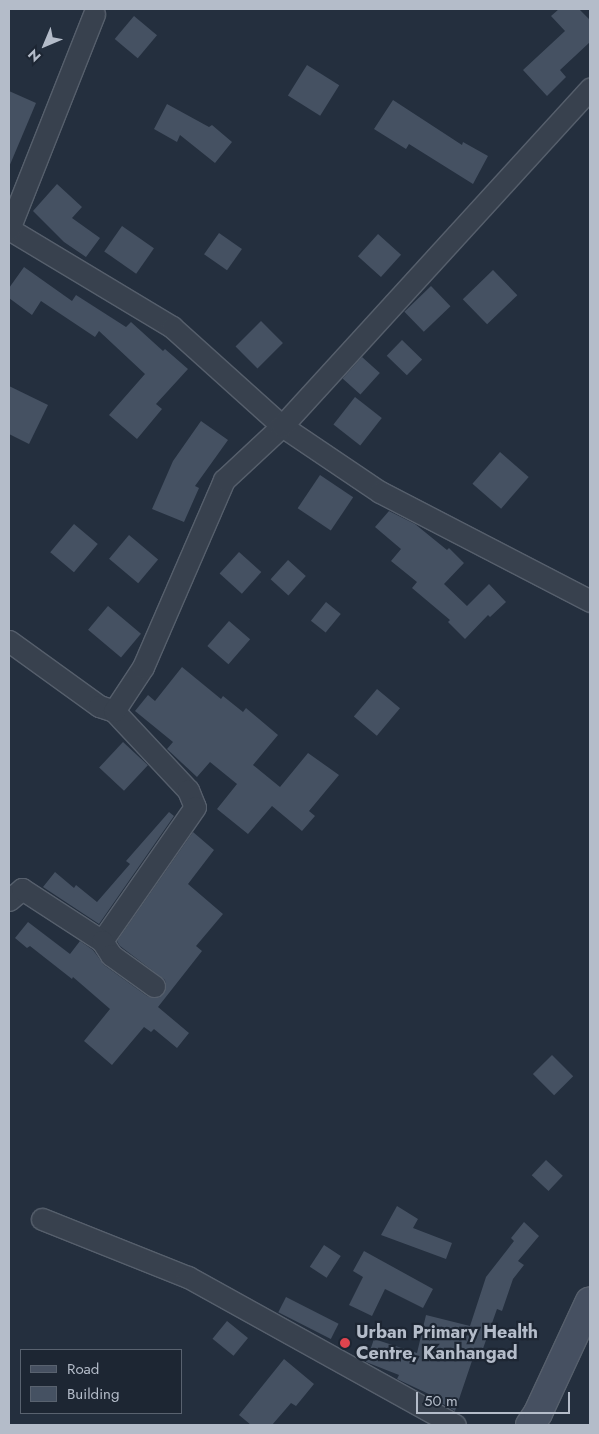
<!DOCTYPE html>
<html>
<head>
<meta charset="utf-8">
<style>
	body { margin:0 }
	#map { position:relative; width:599px; height:1434px; overflow:hidden; background:#242f3e; font-family:Jost,sans-serif }
	div>[style] { position:absolute }
	.building>* { inset:0; background:#455162; transform-origin:0 0 }
	.roads { filter:drop-shadow(1px 0 #565f6c) drop-shadow(-1px 0 #565f6c) drop-shadow(0 1px #565f6c) drop-shadow(0 -1px #565f6c) }
	.minor>* { height:21px; margin:-10.5px; padding:0 10.5px; transform-origin:10.5px; border-radius:10.5px; background:#38414e }
	.secondary>* { height:28px; margin:-14px; padding:0 14px; transform-origin:14px; border-radius:14px; background:#465061 }
	.dots>* { width:14px; height:14px; translate:-50% -50%; box-sizing:border-box; border:2px solid #1d2633; border-radius:50% }
	span { translate:-50% -50%; white-space:nowrap; text-align:center; line-height:1.15; -webkit-text-stroke:4.5px #1d2633; paint-order:stroke }
	.poi-label { font-size:18px; color:#b4bcc9; font-weight:700 }
	.left { translate:0 -50%; text-align:left }
	.frame { position:absolute; inset:0; border:10px solid #b4bcc9; pointer-events:none }
	.legend { position:absolute; left:20px; top:1349px; width:162px; height:65px; box-sizing:border-box; background:#1d2633; border:1px solid #59626f; margin:0; padding:6px 9px; list-style:none; font-size:15px; color:#b4bcc9 }
	.legend li { display:flex; align-items:center; gap:10px; height:25px }
	.legend b { width:25px; border:1px solid #59626f }
	.north { position:absolute; left:20px; top:20px; width:50px; height:50px; -webkit-text-stroke:4px #1d2633; paint-order:stroke; rotate:225deg; font-size:14px; font-weight:700; line-height:20px; text-align:center; color:#b4bcc9 }
	.north::after { content:''; display:block; margin:auto; width:18px; height:22px; background:#b4bcc9; clip-path:polygon(50% 0,100% 100%,50% 72%,0 100%) }
	.scale { position:absolute; left:416px; top:1392px; width:154px; height:22px; box-sizing:border-box; border:2px solid #b4bcc9; border-top:0; padding-left:6px; font-size:15px; line-height:18px; white-space:nowrap; color:#b4bcc9; -webkit-text-stroke:4px #1d2633; paint-order:stroke }
</style>
</head>
<body>
<div id="map">
	<div class="building">
		<i style="clip-path:polygon(559px 9px,579px 9px,590px 20px,590px 42px,560px 70px,566px 77px,547px 96px,523px 70px,565px 31px,551px 16px)"></i>
		<i style="left:134px;top:16px;width:30px;height:30px;rotate:40deg"></i>
		<i style="left:307px;top:65px;width:38px;height:36px;rotate:32deg"></i>
		<i style="clip-path:polygon(9px 91px,36px 103px,9px 167px)"></i>
		<i style="clip-path:polygon(393px 100px,462px 145px,463px 142px,488px 156px,473px 184px,409px 144px,406px 149px,374px 129px)"></i>
		<i style="clip-path:polygon(167px 104px,209px 127px,212px 125px,232px 142px,215px 163px,180px 135px,177px 142px,154px 129px)"></i>
		<i style="clip-path:polygon(57px 184px,82px 207px,72px 218px,100px 238px,86px 257px,64px 242px,33px 211px)"></i>
		<i style="left:122px;top:226px;width:39px;height:31px;rotate:35deg"></i>
		<i style="left:219px;top:233px;width:28px;height:26px;rotate:35deg"></i>
		<i style="left:378px;top:234px;width:31px;height:30px;rotate:42deg"></i>
		<i style="clip-path:polygon(24px 267px,72px 301px,76px 295px,126px 327px,131px 322px,163px 351px,165px 349px,188px 369px,156px 404px,162px 409px,137px 439px,109px 415px,145px 374px,99px 331px,95px 337px,41px 301px,32px 315px,9px 298px,9px 288px)"></i>
		<i style="left:493px;top:270px;width:35px;height:42px;rotate:46deg"></i>
		<i style="left:431px;top:286px;width:28px;height:37px;rotate:46deg"></i>
		<i style="left:261px;top:321px;width:31px;height:36px;rotate:45deg"></i>
		<i style="left:402px;top:340px;width:28px;height:22px;rotate:44deg"></i>
		<i style="left:362px;top:357px;width:24px;height:29px;rotate:42deg"></i>
		<i style="clip-path:polygon(9px 386px,48px 405px,29px 444px,9px 434px)"></i>
		<i style="left:355px;top:397px;width:34px;height:35px;rotate:38deg"></i>
		<i style="clip-path:polygon(201px 421px,228px 440px,195px 486px,199px 488px,184px 522px,152px 509px,173px 461px)"></i>
		<i style="left:500px;top:452px;width:38px;height:42px;rotate:41deg"></i>
		<i style="left:320px;top:475px;width:40px;height:40px;rotate:34deg"></i>
		<i style="clip-path:polygon(389px 511px,415px 524px,447px 550px,449px 548px,464px 563px,444px 584px,467px 606px,489px 584px,506px 602px,490px 617px,488px 615px,465px 639px,448px 622px,450px 620px,412px 588px,417px 582px,391px 561px,401px 549px,375px 527px)"></i>
		<i style="left:74px;top:524px;width:31px;height:37px;rotate:40deg"></i>
		<i style="left:129px;top:535px;width:38px;height:31px;rotate:40deg"></i>
		<i style="left:239px;top:552px;width:30px;height:29px;rotate:42deg"></i>
		<i style="left:288px;top:560px;width:24px;height:26px;rotate:42deg"></i>
		<i style="left:326px;top:602px;width:19px;height:24px;rotate:39deg"></i>
		<i style="left:108px;top:606px;width:43px;height:31px;rotate:40deg"></i>
		<i style="left:229px;top:621px;width:28px;height:33px;rotate:41deg"></i>
		<i style="clip-path:polygon(182px 667px,221px 699px,223px 696px,243px 712px,246px 708px,278px 735px,253px 765px,280px 787px,308px 753px,339px 775px,309px 811px,315px 816px,302px 831px,272px 806px,248px 834px,217px 809px,237px 784px,210px 762px,197px 777px,167px 749px,173px 742px,135px 711px,148px 695px,155px 701px)"></i>
		<i style="left:377px;top:689px;width:30px;height:36px;rotate:40deg"></i>
		<i style="left:123px;top:742px;width:34px;height:35px;rotate:43deg"></i>
		<i style="clip-path:polygon(169px 812px,174px 816px,99px 924px,43px 887px,55px 872px,74px 888px,76px 885px,97px 902px,130px 864px,126px 861px)"></i>
		<i style="clip-path:polygon(193px 832px,214px 850px,188px 884px,223px 914px,196px 946px,202px 951px,158px 1007px,189px 1033px,177px 1048px,154px 1029px,151px 1032px,144px 1027px,112px 1065px,84px 1041px,110px 1009px,73px 977px,72px 979px,30px 946px,27px 948px,15px 938px,28px 922px,70px 954px,80px 941px,93px 950px,104px 965px,147px 996px,153px 998px,160px 997px,166px 988px,165px 980px,120px 946px,117px 941px)"></i>
		<i style="left:552px;top:1055px;width:30px;height:27px;rotate:45deg"></i>
		<i style="left:546px;top:1160px;width:23px;height:21px;rotate:43deg"></i>
		<i style="clip-path:polygon(397px 1206px,418px 1219px,413px 1228px,452px 1243px,446px 1259px,381px 1235px)"></i>
		<i style="clip-path:polygon(524px 1222px,539px 1236px,518px 1261px,524px 1265px,513px 1279px,502px 1311px,497px 1309px,479px 1360px,473px 1358px,455px 1411px,433px 1398px,433px 1396px,397px 1379px,399px 1375px,366px 1362px,374px 1339px,417px 1353px,426px 1315px,470px 1326px,486px 1277px,514px 1241px,511px 1238px)"></i>
		<i style="left:324px;top:1245px;width:20px;height:26px;rotate:33deg"></i>
		<i style="clip-path:polygon(364px 1251px,433px 1289px,423px 1308px,385px 1289px,372px 1316px,349px 1305px,363px 1277px,353px 1271px)"></i>
		<i style="left:286px;top:1297px;width:59px;height:17px;rotate:27deg"></i>
		<i style="left:227px;top:1321px;width:27px;height:23px;rotate:39deg"></i>
		<i style="clip-path:polygon(284px 1359px,314px 1384px,296px 1406px,291px 1403px,272px 1425px,251px 1425px,239px 1415px)"></i>
	</div>
	<div class="roads">
		<div class="minor">
			<i style="left:9px;top:229px;width:190px;rotate:31deg"></i>
			<i style="left:172px;top:327px;width:148px;rotate:42deg"></i>
			<i style="left:282px;top:426px;width:118px;rotate:34deg"></i>
			<i style="left:380px;top:492px;width:237px;rotate:27.4deg"></i>
			<i style="left:9px;top:229px;width:231px;rotate:-68.4deg"></i>
			<i style="left:9px;top:641px;width:111px;rotate:35.8deg"></i>
			<i style="left:99px;top:706px;width:16px;rotate:18deg"></i>
			<i style="left:114px;top:711px;width:108px;rotate:46.9deg"></i>
			<i style="left:188px;top:790px;width:18px;rotate:68deg"></i>
			<i style="left:195px;top:807px;width:163px;rotate:124.8deg"></i>
			<i style="left:114px;top:711px;width:53px;rotate:-56.6deg"></i>
			<i style="left:143px;top:667px;width:204px;rotate:-66.6deg"></i>
			<i style="left:224px;top:480px;width:79px;rotate:-43deg"></i>
			<i style="left:282px;top:426px;width:457px;rotate:-47.6deg"></i>
			<i style="left:9px;top:900px;width:17px;rotate:-40deg"></i>
			<i style="left:22px;top:889px;width:95px;rotate:33deg"></i>
			<i style="left:102px;top:941px;width:17px;rotate:57deg"></i>
			<i style="left:111px;top:955px;width:53px;rotate:35.8deg"></i>
			<i style="left:42px;top:1219px;width:157px;rotate:21.7deg"></i>
			<i style="left:188px;top:1277px;width:305px;rotate:29deg"></i>
		</div>
		<div class="secondary">
			<i style="left:530px;top:1425px;width:14px;rotate:-56deg"></i>
			<i style="left:538px;top:1413px;width:123px;rotate:-65.1deg"></i>
		</div>
	</div>
	<div class="dots">
		<i style="left:345px;top:1343px;background:#e0444e"></i>
	</div>
	<div class="poi-label">
		<span class="left" style="left:356px;top:1343px">Urban Primary Health<br>Centre, Kanhangad</span>
	</div>
	<div class="frame"></div>
	<ul class="legend">
	<li><b style="height:6px;background:#465061"></b>Road</li>
	<li><b style="height:14px;background:#455162"></b>Building</li>
	</ul>
	<div class="north">N</div>
	<div class="scale">50 m</div>
</div>
</body>
</html>
